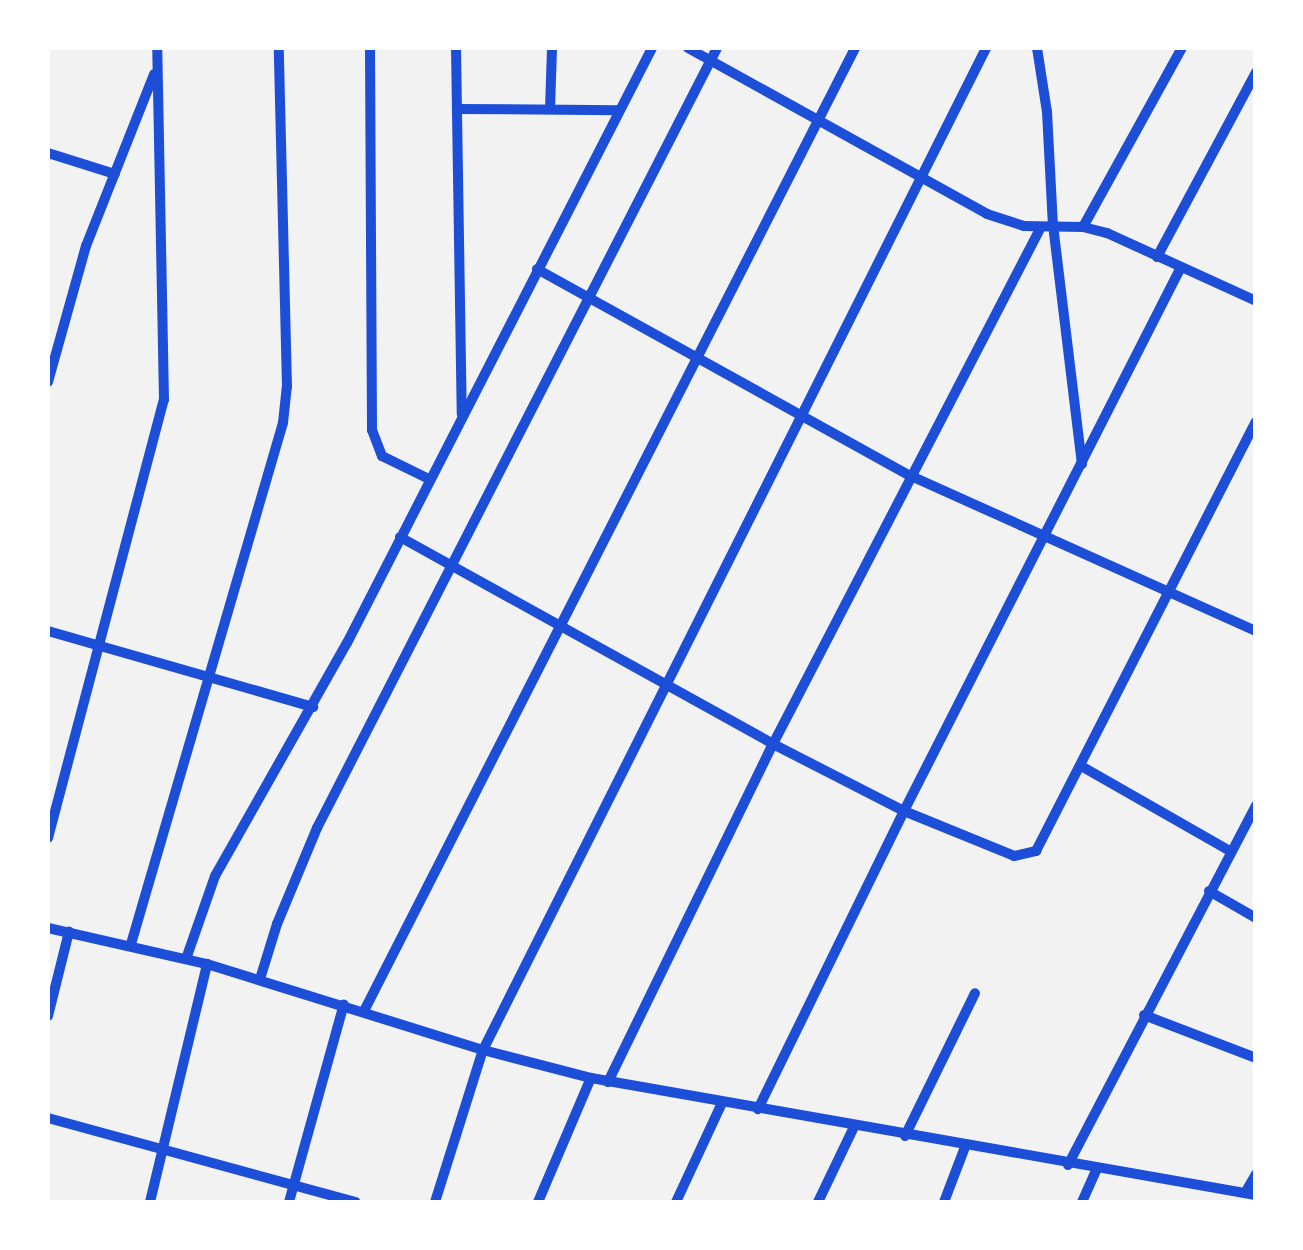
<!DOCTYPE html>
<html>
<head>
<meta charset="utf-8">
<style>
	body { margin:0 }
	#map { position:relative; width:1303px; height:1250px; overflow:hidden; background:#f2f2f2; font-family:Raleway,sans-serif }
	div>[style] { position:absolute }
	.minor>* { height:10px; margin:-5px; padding:0 5px; transform-origin:5px; border-radius:5px; background:#1d4ed8 }
	span { translate:-50% -50%; white-space:nowrap; text-align:center; line-height:1.15; -webkit-text-stroke:8px #fff; paint-order:stroke }
	.frame { position:absolute; inset:0; border:50px solid #fff; pointer-events:none }
</style>
</head>
<body>
<div id="map">
	<div class="minor">
		<i style="left:370px;top:48px;width:382px;rotate:89.7deg"></i>
		<i style="left:372px;top:430px;width:28px;rotate:69deg"></i>
		<i style="left:382px;top:456px;width:52px;rotate:26.1deg"></i>
		<i style="left:456px;top:48px;width:366px;rotate:89.1deg"></i>
		<i style="left:688px;top:48px;width:342px;rotate:29deg"></i>
		<i style="left:987px;top:214px;width:39px;rotate:18deg"></i>
		<i style="left:1024px;top:226px;width:59px;rotate:1deg"></i>
		<i style="left:1083px;top:227px;width:25px;rotate:14deg"></i>
		<i style="left:1107px;top:233px;width:164px;rotate:24.5deg"></i>
		<i style="left:1037px;top:48px;width:65px;rotate:81.1deg"></i>
		<i style="left:1047px;top:112px;width:113px;rotate:87deg"></i>
		<i style="left:1053px;top:225px;width:241px;rotate:83.1deg"></i>
		<i style="left:457px;top:109px;width:162px;rotate:0.4deg"></i>
		<i style="left:550px;top:109px;width:61px;rotate:-88.1deg"></i>
		<i style="left:48px;top:153px;width:70px;rotate:17.4deg"></i>
		<i style="left:1083px;top:227px;width:205px;rotate:-61.1deg"></i>
		<i style="left:1157px;top:257px;width:210px;rotate:-61.8deg"></i>
		<i style="left:537px;top:269px;width:427px;rotate:29deg"></i>
		<i style="left:911px;top:476px;width:378px;rotate:24.2deg"></i>
		<i style="left:1180px;top:269px;width:608px;rotate:116.99deg"></i>
		<i style="left:904px;top:811px;width:119px;rotate:22.2deg"></i>
		<i style="left:1014px;top:856px;width:23px;rotate:-13deg"></i>
		<i style="left:1036px;top:851px;width:482px;rotate:-62.9deg"></i>
		<i style="left:48px;top:382px;width:141px;rotate:-74.4deg"></i>
		<i style="left:86px;top:246px;width:185px;rotate:-68.4deg"></i>
		<i style="left:400px;top:537px;width:427px;rotate:29deg"></i>
		<i style="left:773px;top:744px;width:147px;rotate:27.1deg"></i>
		<i style="left:904px;top:811px;width:332px;rotate:116.1deg"></i>
		<i style="left:48px;top:631px;width:276px;rotate:16deg"></i>
		<i style="left:1081px;top:766px;width:172px;rotate:29.7deg"></i>
		<i style="left:48px;top:838px;width:453px;rotate:-75.2deg"></i>
		<i style="left:164px;top:400px;width:352px;rotate:-91.1deg"></i>
		<i style="left:1209px;top:891px;width:54px;rotate:29.9deg"></i>
		<i style="left:48px;top:928px;width:163px;rotate:12.8deg"></i>
		<i style="left:207px;top:964px;width:289px;rotate:17.3deg"></i>
		<i style="left:483px;top:1050px;width:112px;rotate:14.5deg"></i>
		<i style="left:591px;top:1078px;width:675px;rotate:9.98deg"></i>
		<i style="left:131px;top:944px;width:543px;rotate:-73.74deg"></i>
		<i style="left:283px;top:423px;width:36px;rotate:-84deg"></i>
		<i style="left:287px;top:387px;width:339px;rotate:-91.4deg"></i>
		<i style="left:186px;top:959px;width:88px;rotate:-70.7deg"></i>
		<i style="left:215px;top:876px;width:268px;rotate:-60.5deg"></i>
		<i style="left:347px;top:643px;width:669px;rotate:-62.86deg"></i>
		<i style="left:260px;top:979px;width:58px;rotate:-72.8deg"></i>
		<i style="left:277px;top:924px;width:104px;rotate:-67.4deg"></i>
		<i style="left:317px;top:828px;width:877px;rotate:-62.85deg"></i>
		<i style="left:364px;top:1011px;width:1081px;rotate:-62.98deg"></i>
		<i style="left:1144px;top:1015px;width:120px;rotate:21deg"></i>
		<i style="left:48px;top:1016px;width:87px;rotate:-76deg"></i>
		<i style="left:608px;top:1082px;width:376px;rotate:-64deg"></i>
		<i style="left:773px;top:744px;width:582px;rotate:-62.6deg"></i>
		<i style="left:48px;top:1118px;width:319px;rotate:15.3deg"></i>
		<i style="left:905px;top:1136px;width:159px;rotate:-63.9deg"></i>
		<i style="left:1068px;top:1165px;width:406px;rotate:-62.4deg"></i>
		<i style="left:1245px;top:1193px;width:22px;rotate:-60deg"></i>
		<i style="left:150px;top:1202px;width:245px;rotate:-76.5deg"></i>
		<i style="left:289px;top:1202px;width:205px;rotate:-74.5deg"></i>
		<i style="left:435px;top:1202px;width:159px;rotate:-72.5deg"></i>
		<i style="left:483px;top:1050px;width:1121px;rotate:-63.34deg"></i>
		<i style="left:538px;top:1202px;width:135px;rotate:-66.9deg"></i>
		<i style="left:676px;top:1202px;width:109px;rotate:-65.1deg"></i>
		<i style="left:818px;top:1202px;width:83px;rotate:-64.4deg"></i>
		<i style="left:944px;top:1202px;width:59px;rotate:-69.1deg"></i>
		<i style="left:1082px;top:1202px;width:36px;rotate:-66deg"></i>
	</div>
	<div class="frame"></div>
</div>
</body>
</html>
